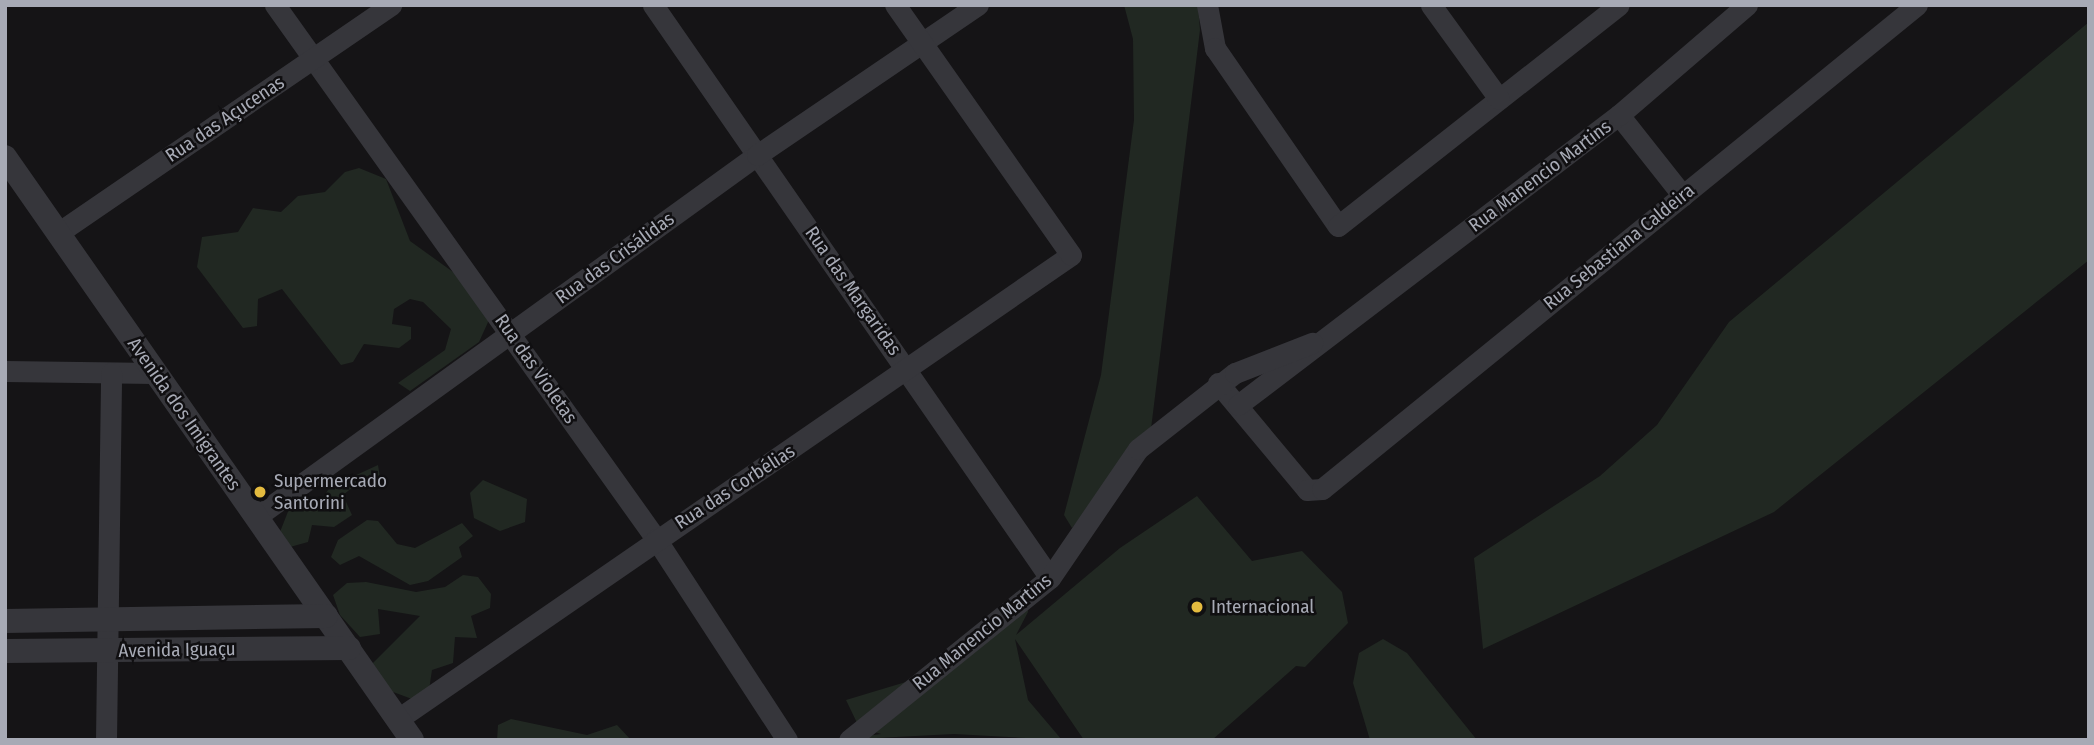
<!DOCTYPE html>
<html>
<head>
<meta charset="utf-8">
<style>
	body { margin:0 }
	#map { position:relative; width:2094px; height:745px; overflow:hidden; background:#151416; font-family:"Fira Sans Condensed",sans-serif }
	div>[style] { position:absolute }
	.green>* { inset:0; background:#212822 }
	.minor>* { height:21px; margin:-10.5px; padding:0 10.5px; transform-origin:10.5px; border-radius:10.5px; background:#36363b }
	.tertiary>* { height:24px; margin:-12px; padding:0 12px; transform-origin:12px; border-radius:12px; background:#36363b }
	.dots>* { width:19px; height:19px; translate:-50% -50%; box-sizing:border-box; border:4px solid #100f11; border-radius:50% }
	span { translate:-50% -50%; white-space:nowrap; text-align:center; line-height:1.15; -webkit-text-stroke:5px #100f11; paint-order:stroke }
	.street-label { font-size:19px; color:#a7aab5 }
	.poi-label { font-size:19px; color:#a7aab5 }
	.left { translate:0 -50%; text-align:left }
	.frame { position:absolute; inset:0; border:7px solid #a7aab5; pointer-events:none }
</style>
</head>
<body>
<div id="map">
	<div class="green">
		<i style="clip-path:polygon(1124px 5px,1198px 5px,1200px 30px,1151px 429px,1072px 528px,1064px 515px,1101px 375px,1134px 120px,1133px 39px)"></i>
		<i style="clip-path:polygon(2089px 22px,2089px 260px,1774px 512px,1483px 649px,1474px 558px,1600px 476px,1657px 425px,1729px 322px)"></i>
		<i style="clip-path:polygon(359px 168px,386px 179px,410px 241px,460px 277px,489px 320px,479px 342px,410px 391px,398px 383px,445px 350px,451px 329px,423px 302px,410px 299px,394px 309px,392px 324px,411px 327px,411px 339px,399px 348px,364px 344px,353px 362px,341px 365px,282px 289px,258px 299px,257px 326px,243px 328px,197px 267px,202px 237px,238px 232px,253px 208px,281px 212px,298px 196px,325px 192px,345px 172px)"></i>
		<i style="clip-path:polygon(378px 465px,380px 477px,363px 479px,343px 495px,352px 515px,334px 527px,312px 525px,308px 542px,290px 547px,280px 532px,289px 509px,320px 502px,330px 487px)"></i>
		<i style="clip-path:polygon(483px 480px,527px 499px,525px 522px,500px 531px,474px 518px,470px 493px)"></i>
		<i style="clip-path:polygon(1197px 496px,1252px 561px,1302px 551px,1342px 592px,1348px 623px,1305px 667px,1296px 666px,1212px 740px,1084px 740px,1015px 639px,1028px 700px,1062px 740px,954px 734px,838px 740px,881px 734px,859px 727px,846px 700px,929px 675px,1025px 585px,1028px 612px,1016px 635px,1120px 548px)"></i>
		<i style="clip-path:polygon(367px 520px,378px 521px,397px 544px,415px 548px,462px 523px,473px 536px,459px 547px,462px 557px,428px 581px,410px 585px,359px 556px,340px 565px,331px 557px,338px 540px)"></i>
		<i style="clip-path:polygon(463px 575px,478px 577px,491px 594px,490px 608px,471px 616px,477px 638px,455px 637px,453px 663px,432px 670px,429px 690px,412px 699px,385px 689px,372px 664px,420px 616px,378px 609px,380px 634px,360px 637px,340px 615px,333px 595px,347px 583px,366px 582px,416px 592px,445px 587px)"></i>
		<i style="clip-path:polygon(1383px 639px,1407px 653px,1477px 740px,1370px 740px,1353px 683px,1359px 653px)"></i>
		<i style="clip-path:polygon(511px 719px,587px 735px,617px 725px,631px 740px,497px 740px,498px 725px)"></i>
	</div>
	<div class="minor">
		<i style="left:275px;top:5px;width:656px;rotate:54.49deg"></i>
		<i style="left:656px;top:539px;width:240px;rotate:56.9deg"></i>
		<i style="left:653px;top:5px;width:697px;rotate:55.28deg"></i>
		<i style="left:1207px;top:5px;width:44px;rotate:79.5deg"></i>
		<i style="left:1215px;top:48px;width:216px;rotate:55.4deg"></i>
		<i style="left:1338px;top:226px;width:357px;rotate:-38.2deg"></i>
		<i style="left:1431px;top:5px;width:116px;rotate:54.1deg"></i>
		<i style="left:1619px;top:115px;width:103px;rotate:51.7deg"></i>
		<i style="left:58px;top:233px;width:404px;rotate:-34.4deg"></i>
		<i style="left:5px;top:371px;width:149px;rotate:0.8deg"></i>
		<i style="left:1218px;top:383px;width:139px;rotate:50.2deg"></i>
		<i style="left:1307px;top:490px;width:15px;rotate:-4deg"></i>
		<i style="left:1322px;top:489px;width:767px;rotate:-39.13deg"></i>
		<i style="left:1238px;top:405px;width:479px;rotate:-37.3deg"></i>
		<i style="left:1619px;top:115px;width:169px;rotate:-40.7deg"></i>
		<i style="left:256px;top:517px;width:618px;rotate:-35.85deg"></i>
		<i style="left:757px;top:155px;width:267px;rotate:-34.2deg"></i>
		<i style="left:398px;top:719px;width:817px;rotate:-34.58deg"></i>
		<i style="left:1071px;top:255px;width:306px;rotate:-125.1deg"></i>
		<i style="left:106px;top:740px;width:367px;rotate:-89.2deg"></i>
		<i style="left:849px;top:740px;width:258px;rotate:-38.9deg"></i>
		<i style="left:1050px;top:578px;width:156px;rotate:-55.7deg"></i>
		<i style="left:1138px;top:449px;width:123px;rotate:-38.1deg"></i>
		<i style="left:1235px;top:373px;width:83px;rotate:-21.3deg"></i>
	</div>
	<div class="tertiary">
		<i style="left:5px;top:157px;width:711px;rotate:55.08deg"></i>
		<i style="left:5px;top:621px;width:321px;rotate:-0.9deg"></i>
		<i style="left:5px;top:651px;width:344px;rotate:-0.5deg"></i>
	</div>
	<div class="dots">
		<i style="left:260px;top:492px;background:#e4bb3f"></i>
		<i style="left:1197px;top:607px;background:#e4bb3f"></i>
	</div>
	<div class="street-label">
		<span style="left:225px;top:119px;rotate:-34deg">Rua das Açucenas</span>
		<span style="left:1540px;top:176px;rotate:-37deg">Rua Manencio Martins</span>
		<span style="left:1619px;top:247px;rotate:-39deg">Rua Sebastiana Caldeira</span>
		<span style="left:615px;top:258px;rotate:-36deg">Rua das Crisálidas</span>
		<span style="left:853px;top:291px;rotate:55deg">Rua das Margaridas</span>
		<span style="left:536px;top:369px;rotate:55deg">Rua das Violetas</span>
		<span style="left:184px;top:414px;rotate:55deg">Avenida dos Imigrantes</span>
		<span style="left:735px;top:487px;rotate:-33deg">Rua das Corbélias</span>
		<span style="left:982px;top:632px;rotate:-39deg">Rua Manencio Martins</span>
		<span style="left:177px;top:650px;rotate:-1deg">Avenida Iguaçu</span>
	</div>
	<div class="poi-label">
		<span class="left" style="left:274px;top:492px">Supermercado<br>Santorini</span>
		<span class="left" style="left:1211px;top:607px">Internacional</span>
	</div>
	<div class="frame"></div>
</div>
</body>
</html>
